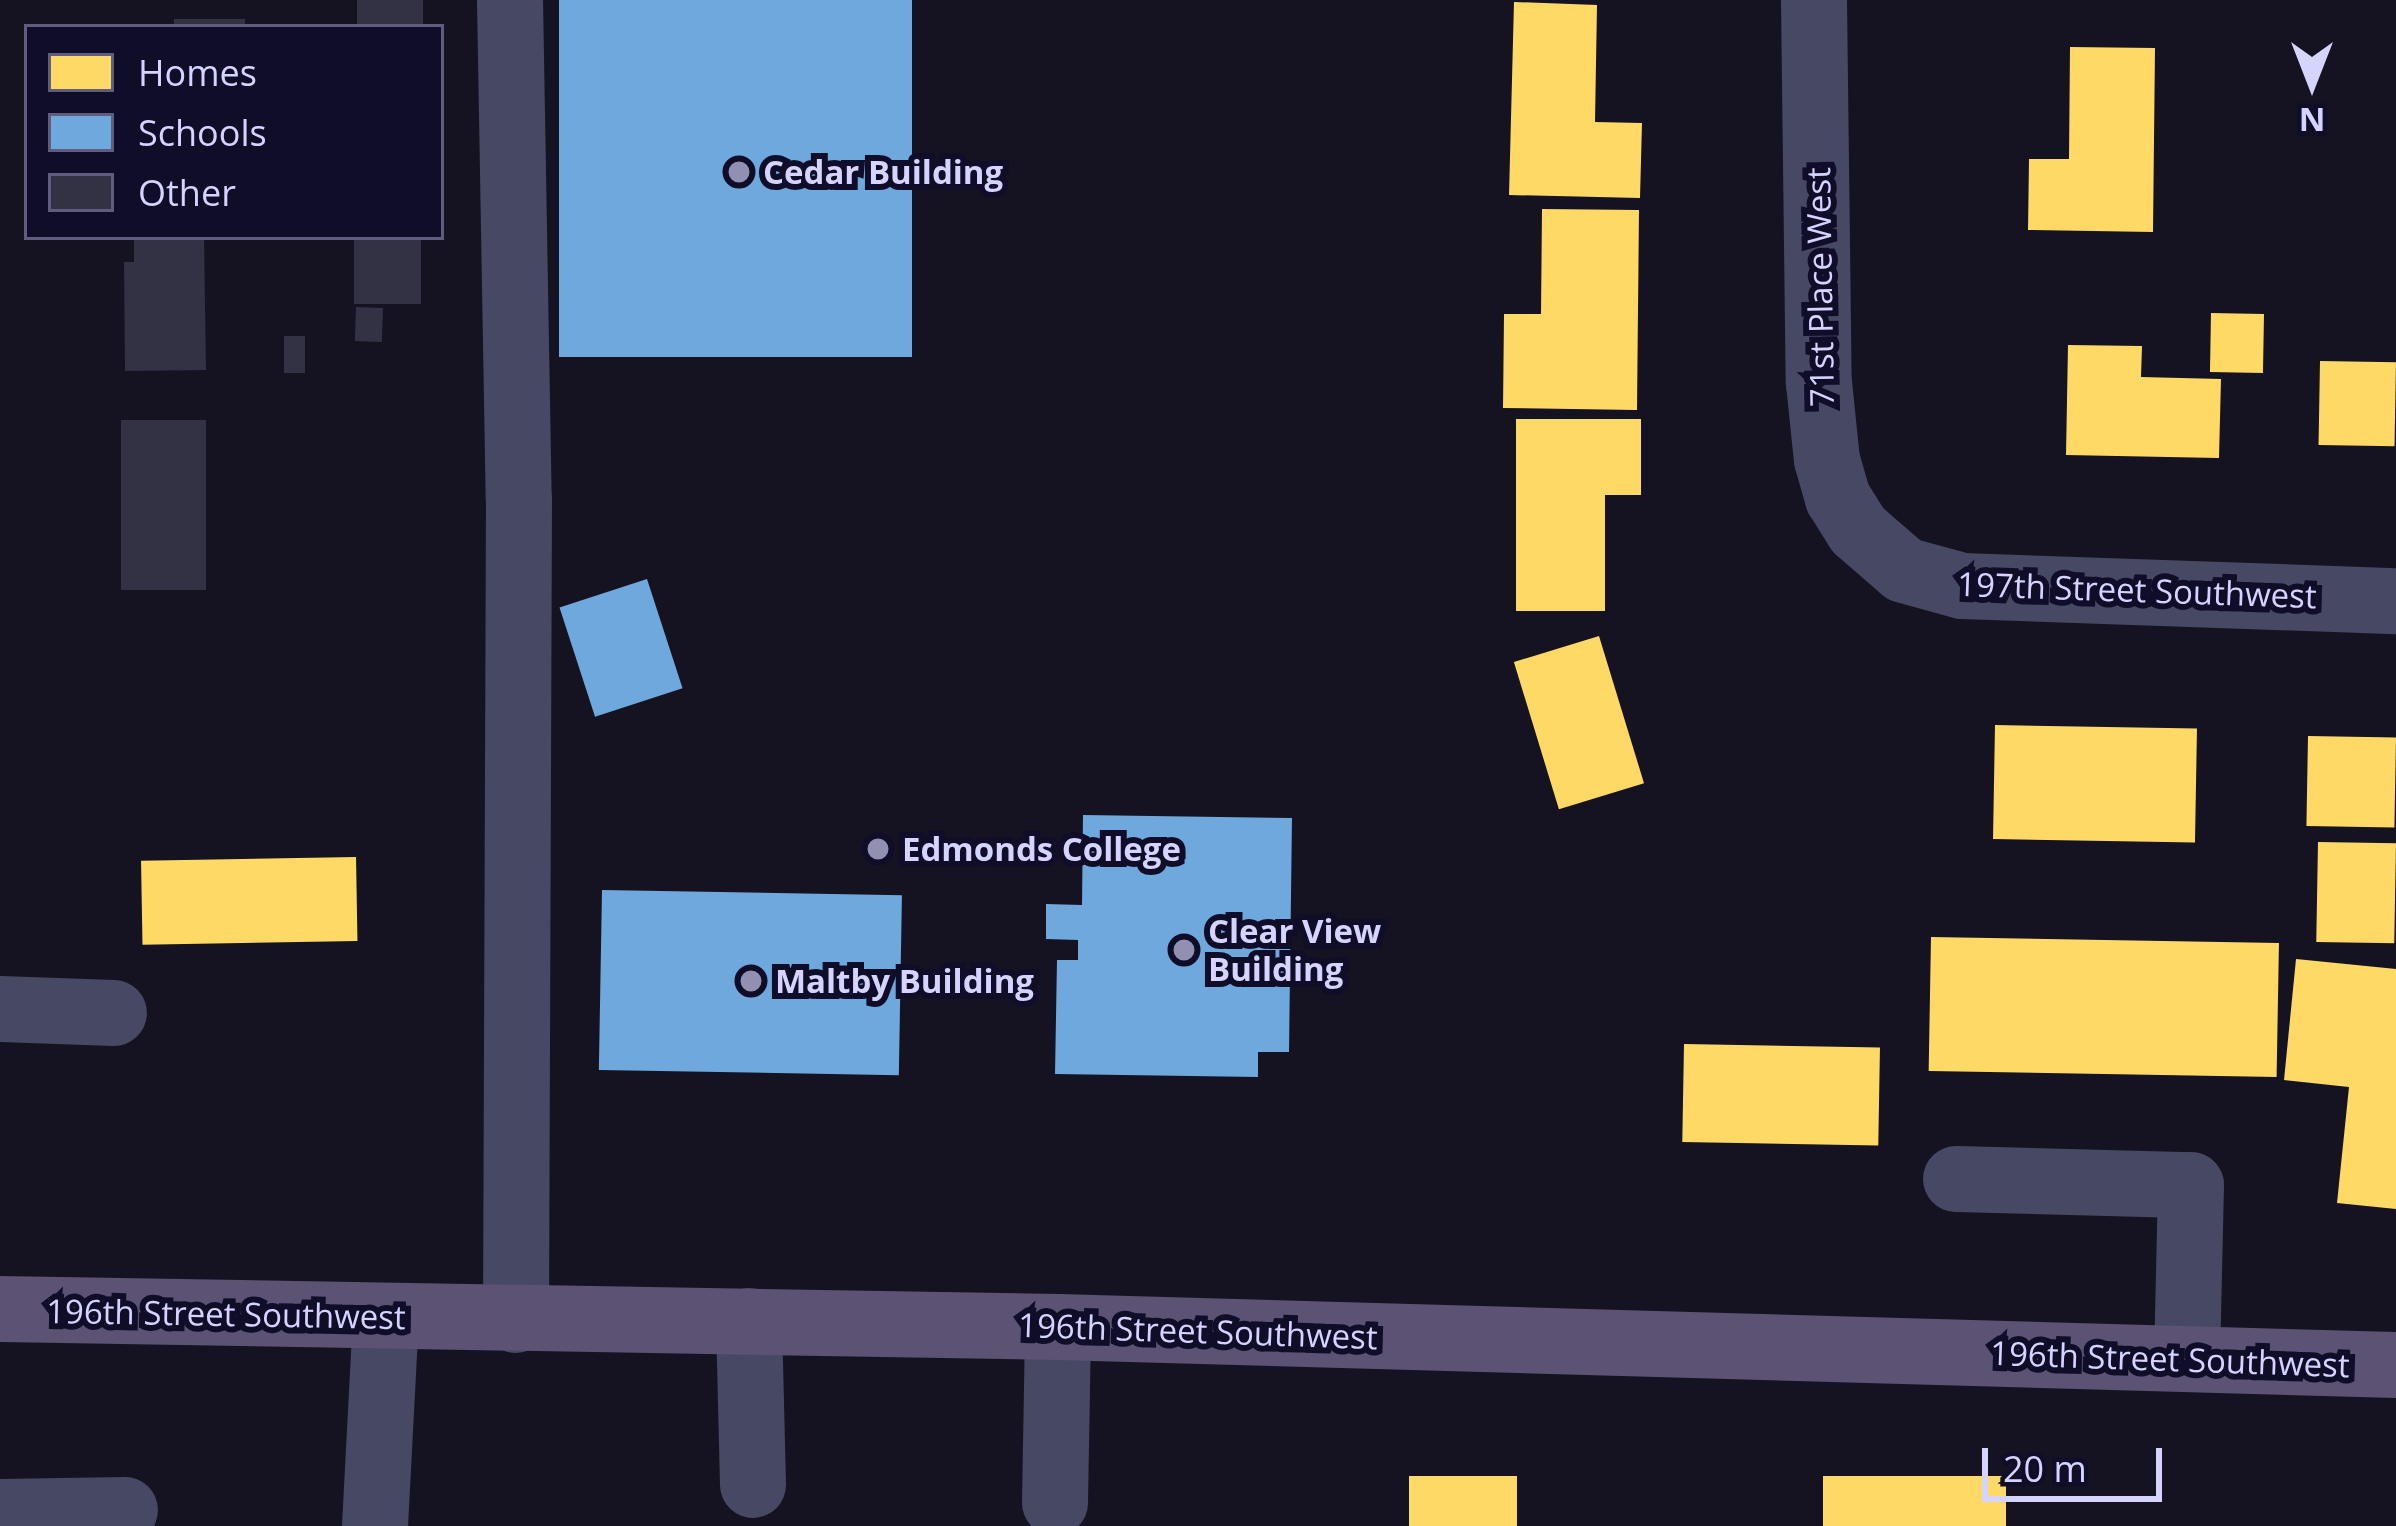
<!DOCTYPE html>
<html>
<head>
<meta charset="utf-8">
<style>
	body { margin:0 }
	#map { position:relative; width:2396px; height:1526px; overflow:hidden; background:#151322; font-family:"Open Sans",sans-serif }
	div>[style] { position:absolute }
	.homes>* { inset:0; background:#ffd966; transform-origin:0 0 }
	.schools>* { inset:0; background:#6fa8dc; transform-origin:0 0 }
	.building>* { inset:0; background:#333144; transform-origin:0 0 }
	.minor>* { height:66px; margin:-33px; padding:0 33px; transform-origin:33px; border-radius:33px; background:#474863 }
	.major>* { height:66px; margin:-33px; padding:0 33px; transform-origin:33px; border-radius:33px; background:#5b5274 }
	.dots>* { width:33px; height:33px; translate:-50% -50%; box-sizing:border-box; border:6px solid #100d28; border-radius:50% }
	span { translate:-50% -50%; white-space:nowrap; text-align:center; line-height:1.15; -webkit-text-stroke:12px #100d28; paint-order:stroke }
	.poi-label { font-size:33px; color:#d5d3ff; font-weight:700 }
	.left { translate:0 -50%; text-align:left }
	.street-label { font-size:33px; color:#d5d3ff }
	.legend { position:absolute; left:24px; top:24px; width:420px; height:216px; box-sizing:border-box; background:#100d28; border:3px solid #5f5c7e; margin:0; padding:15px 21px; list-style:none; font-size:36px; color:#d5d3ff }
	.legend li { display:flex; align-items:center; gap:24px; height:60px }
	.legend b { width:60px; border:3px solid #5f5c7e }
	.north { position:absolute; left:2252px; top:24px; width:120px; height:120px; -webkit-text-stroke:9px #100d28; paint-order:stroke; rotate:180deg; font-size:33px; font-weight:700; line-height:48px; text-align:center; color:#d5d3ff }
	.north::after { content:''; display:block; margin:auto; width:42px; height:54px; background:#d5d3ff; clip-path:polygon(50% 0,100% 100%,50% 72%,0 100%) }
	.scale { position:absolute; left:1982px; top:1448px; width:180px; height:54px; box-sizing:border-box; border:6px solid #d5d3ff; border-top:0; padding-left:15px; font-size:36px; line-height:42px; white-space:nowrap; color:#d5d3ff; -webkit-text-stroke:9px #100d28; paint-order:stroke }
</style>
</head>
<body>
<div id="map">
	<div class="homes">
		<i style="clip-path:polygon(1514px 2px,1597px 5px,1595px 122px,1642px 123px,1640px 198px,1509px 195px)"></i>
		<i style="clip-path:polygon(2070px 47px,2155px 48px,2153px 232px,2028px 230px,2029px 159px,2069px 159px)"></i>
		<i style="clip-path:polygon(1542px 209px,1639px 210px,1637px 410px,1503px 408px,1504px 314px,1541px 314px)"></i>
		<i style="left:2211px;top:313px;width:53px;height:59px;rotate:1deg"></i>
		<i style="clip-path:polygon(2068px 345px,2142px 346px,2141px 377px,2221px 379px,2219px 458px,2066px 455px)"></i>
		<i style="left:2320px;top:361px;width:76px;height:84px;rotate:1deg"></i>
		<i style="clip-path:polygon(1516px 419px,1641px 419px,1641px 495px,1605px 495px,1605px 611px,1516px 611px)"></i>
		<i style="left:1599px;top:636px;width:154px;height:89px;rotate:73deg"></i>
		<i style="left:1995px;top:725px;width:202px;height:114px;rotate:1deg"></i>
		<i style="left:2308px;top:736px;width:88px;height:90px;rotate:1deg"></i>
		<i style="left:2318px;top:842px;width:78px;height:100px;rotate:1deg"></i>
		<i style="left:356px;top:857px;width:84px;height:215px;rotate:89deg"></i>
		<i style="left:1931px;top:937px;width:348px;height:134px;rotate:1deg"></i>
		<i style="clip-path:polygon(2296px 959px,2396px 969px,2396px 1209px,2337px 1203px,2349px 1087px,2284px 1080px)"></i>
		<i style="left:1684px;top:1044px;width:196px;height:98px;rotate:1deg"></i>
		<i style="left:1409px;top:1476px;width:108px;height:50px"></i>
		<i style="left:1823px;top:1476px;width:183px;height:50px"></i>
	</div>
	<div class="schools">
		<i style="left:559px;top:0;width:353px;height:357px"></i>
		<i style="left:647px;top:579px;width:115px;height:92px;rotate:72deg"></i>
		<i style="clip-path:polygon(1083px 815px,1292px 818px,1289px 1052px,1258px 1052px,1258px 1077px,1055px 1074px,1057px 960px,1078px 960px,1078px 940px,1046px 939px,1046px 904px,1082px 905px)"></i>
		<i style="left:602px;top:890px;width:300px;height:180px;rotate:1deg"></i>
	</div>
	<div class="building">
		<i style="left:357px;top:0;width:66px;height:27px"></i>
		<i style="left:245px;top:19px;width:8px;height:71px;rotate:90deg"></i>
		<i style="clip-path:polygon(134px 237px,204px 237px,206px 370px,125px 371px,124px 262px,134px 262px)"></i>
		<i style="left:354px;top:237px;width:67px;height:67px"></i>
		<i style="left:356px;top:307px;width:27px;height:34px;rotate:2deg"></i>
		<i style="left:284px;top:336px;width:21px;height:37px"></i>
		<i style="left:206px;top:420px;width:170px;height:85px;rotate:90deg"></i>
	</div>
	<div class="minor">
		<i style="left:510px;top:0;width:499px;rotate:89deg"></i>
		<i style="left:519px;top:499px;width:821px;rotate:90.21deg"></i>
		<i style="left:1814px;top:0;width:383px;rotate:89.3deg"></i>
		<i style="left:1819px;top:383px;width:77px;rotate:84.1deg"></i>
		<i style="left:1827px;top:460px;width:40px;rotate:74deg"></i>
		<i style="left:1838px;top:498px;width:38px;rotate:58deg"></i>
		<i style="left:1858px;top:530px;width:61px;rotate:41deg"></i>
		<i style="left:1904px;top:570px;width:60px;rotate:15.4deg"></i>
		<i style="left:1962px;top:586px;width:434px;rotate:2deg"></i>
		<i style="left:0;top:1009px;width:114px;rotate:2deg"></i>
		<i style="left:1956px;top:1179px;width:235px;rotate:1.5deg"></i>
		<i style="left:2191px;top:1185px;width:174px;rotate:91.3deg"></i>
		<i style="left:749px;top:1321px;width:164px;rotate:88.6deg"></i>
		<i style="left:1055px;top:1503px;width:176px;rotate:-89deg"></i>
		<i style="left:0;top:1512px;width:125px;rotate:-0.9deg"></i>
		<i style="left:375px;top:1526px;width:209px;rotate:-87deg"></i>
	</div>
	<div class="major">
		<i style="left:0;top:1309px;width:1058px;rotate:0.97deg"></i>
		<i style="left:1058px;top:1327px;width:1339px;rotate:1.63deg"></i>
	</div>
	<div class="dots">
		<i style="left:739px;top:172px;background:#9290b2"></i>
		<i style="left:878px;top:849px;background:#9290b2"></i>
		<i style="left:1184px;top:950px;background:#9290b2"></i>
		<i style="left:751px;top:981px;background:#9290b2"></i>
	</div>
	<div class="poi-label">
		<span class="left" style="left:763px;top:172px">Cedar Building</span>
		<span class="left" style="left:902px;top:849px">Edmonds College</span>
		<span class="left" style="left:1208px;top:950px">Clear View<br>Building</span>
		<span class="left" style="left:775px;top:981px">Maltby Building</span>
	</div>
	<div class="street-label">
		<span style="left:1820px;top:287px;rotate:-91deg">71st Place West</span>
		<span style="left:2137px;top:590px;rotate:2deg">197th Street Southwest</span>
		<span style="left:226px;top:1314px;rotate:1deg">196th Street Southwest</span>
		<span style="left:1198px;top:1331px;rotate:2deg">196th Street Southwest</span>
		<span style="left:2170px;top:1359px;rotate:2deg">196th Street Southwest</span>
	</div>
	<ul class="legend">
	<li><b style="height:33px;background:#ffd966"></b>Homes</li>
	<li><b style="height:33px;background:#6fa8dc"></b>Schools</li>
	<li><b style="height:33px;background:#333144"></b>Other</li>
	</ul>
	<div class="north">N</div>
	<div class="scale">20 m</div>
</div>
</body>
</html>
